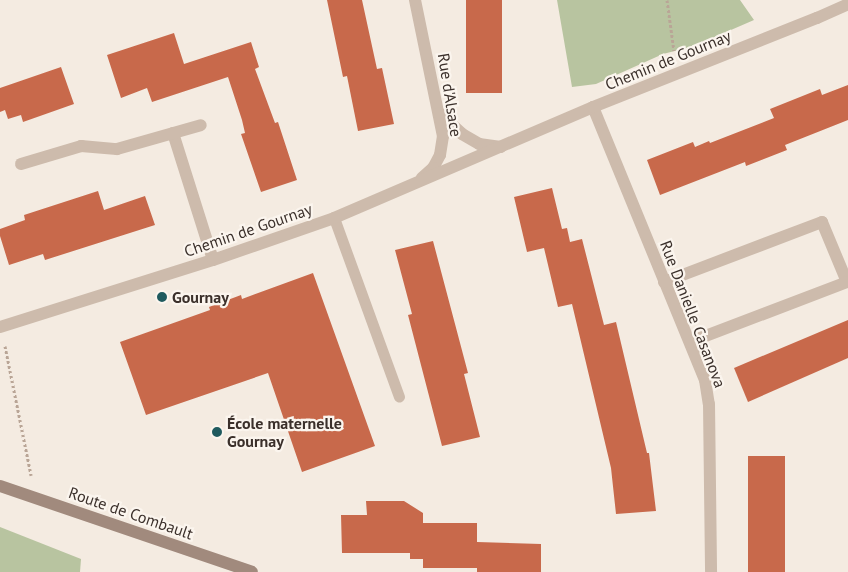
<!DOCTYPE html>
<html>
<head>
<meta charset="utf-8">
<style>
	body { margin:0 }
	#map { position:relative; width:848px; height:572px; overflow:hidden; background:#f4ebe1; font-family:"PT Sans",sans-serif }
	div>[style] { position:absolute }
	.green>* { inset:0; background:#b8c4a0 }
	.building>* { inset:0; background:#c8694b; transform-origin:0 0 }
	.path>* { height:3px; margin-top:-1.5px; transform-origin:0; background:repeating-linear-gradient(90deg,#b9a596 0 2.5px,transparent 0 5px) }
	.service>* { height:11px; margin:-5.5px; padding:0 5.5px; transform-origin:5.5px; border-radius:5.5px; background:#cdbbac }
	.minor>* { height:12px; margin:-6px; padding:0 6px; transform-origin:6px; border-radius:6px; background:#cdbbac }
	.secondary>* { height:12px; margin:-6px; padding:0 6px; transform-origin:6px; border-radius:6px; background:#a18a7d }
	.dots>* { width:14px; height:14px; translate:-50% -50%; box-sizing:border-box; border:2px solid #fbf5ee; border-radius:50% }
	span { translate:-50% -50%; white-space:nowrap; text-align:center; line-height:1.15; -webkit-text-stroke:4.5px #fbf5ee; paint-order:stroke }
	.street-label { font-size:16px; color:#3b302b }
	.poi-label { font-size:16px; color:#3b302b; font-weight:700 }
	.left { translate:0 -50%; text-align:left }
</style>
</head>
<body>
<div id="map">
	<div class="green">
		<i style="clip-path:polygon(557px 0,740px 0,754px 20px,694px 46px,663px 54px,596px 84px,572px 87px)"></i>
		<i style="clip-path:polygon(0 527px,81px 559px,80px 572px,0 572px)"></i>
	</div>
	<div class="building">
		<i style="clip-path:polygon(327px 0,362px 0,377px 69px,382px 68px,394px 124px,358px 131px,347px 76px,343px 77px)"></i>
		<i style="left:466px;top:0;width:36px;height:93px"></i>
		<i style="clip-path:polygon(174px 33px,184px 64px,251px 42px,259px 67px,255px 69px,275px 123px,278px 122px,297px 180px,261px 192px,241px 134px,245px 133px,242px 120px,228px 77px,152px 102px,147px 88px,121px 98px,107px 55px)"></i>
		<i style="clip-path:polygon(61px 67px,74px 104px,23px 122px,21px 115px,8px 119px,5px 110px,0 112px,0 88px)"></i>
		<i style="clip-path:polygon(848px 85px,848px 120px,785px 145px,787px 150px,746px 166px,745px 162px,660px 195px,647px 160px,693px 142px,695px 147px,709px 141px,710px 143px,774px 118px,770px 109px,820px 89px,822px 95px)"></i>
		<i style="clip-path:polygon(552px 188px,562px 229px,567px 228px,570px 242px,582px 239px,604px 325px,616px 322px,647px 453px,649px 453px,656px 511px,616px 514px,611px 468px,572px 304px,558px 307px,544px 248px,527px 252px,514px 197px)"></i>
		<i style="clip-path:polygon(98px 191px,104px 210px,145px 196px,155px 225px,45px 260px,43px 254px,9px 265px,0 236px,0 229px,25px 220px,24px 215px)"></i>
		<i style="clip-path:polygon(433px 241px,468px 373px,464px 374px,480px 437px,442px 446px,408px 315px,412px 314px,395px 250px)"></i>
		<i style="clip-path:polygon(313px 273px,375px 446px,302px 472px,268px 373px,146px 415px,120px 342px,210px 310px,209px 307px,241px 295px,242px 299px)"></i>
		<i style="clip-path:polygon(848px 320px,848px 358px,748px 402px,734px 368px)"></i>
		<i style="left:785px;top:456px;width:116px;height:37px;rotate:90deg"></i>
		<i style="clip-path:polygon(366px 501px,404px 501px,423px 513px,423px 523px,477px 523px,477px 542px,541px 544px,541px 572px,477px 572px,477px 568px,423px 568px,423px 559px,410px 559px,410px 553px,342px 553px,341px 515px,367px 515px)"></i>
	</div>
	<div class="path">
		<i style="left:667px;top:0;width:51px;rotate:82.2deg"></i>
		<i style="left:5px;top:346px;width:132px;rotate:78.6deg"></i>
	</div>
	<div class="service">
		<i style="left:334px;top:218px;width:190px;rotate:70deg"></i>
	</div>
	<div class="minor">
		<i style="left:415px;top:0;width:139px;rotate:78.4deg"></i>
		<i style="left:443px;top:136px;width:19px;rotate:99deg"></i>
		<i style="left:440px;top:155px;width:15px;rotate:118deg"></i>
		<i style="left:433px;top:168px;width:15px;rotate:138deg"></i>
		<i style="left:593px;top:107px;width:295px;rotate:67.7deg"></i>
		<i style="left:705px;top:380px;width:24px;rotate:81deg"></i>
		<i style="left:709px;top:404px;width:168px;rotate:89.3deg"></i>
		<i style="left:439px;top:113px;width:31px;rotate:42deg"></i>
		<i style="left:462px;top:134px;width:20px;rotate:30deg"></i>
		<i style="left:479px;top:144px;width:22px;rotate:8deg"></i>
		<i style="left:173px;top:133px;width:133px;rotate:72.5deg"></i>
		<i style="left:21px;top:164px;width:63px;rotate:-16.7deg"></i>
		<i style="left:81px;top:146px;width:36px;rotate:5deg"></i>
		<i style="left:117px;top:149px;width:87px;rotate:-15.9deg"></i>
		<i style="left:664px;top:282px;width:169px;rotate:-20.8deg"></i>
		<i style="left:822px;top:222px;width:65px;rotate:67.4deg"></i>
		<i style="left:847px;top:282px;width:168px;rotate:159.1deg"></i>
		<i style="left:0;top:327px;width:223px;rotate:-17.5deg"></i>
		<i style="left:213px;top:260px;width:128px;rotate:-19.1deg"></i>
		<i style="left:334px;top:218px;width:282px;rotate:-23.2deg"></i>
		<i style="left:593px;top:107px;width:241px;rotate:-21.7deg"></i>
		<i style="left:817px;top:18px;width:34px;rotate:-24deg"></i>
	</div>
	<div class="secondary">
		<i style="left:0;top:486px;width:266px;rotate:18.8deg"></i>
	</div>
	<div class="dots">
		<i style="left:162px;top:297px;background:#1f5a5e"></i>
		<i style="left:217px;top:432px;background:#1f5a5e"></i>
	</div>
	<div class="street-label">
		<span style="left:668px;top:60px;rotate:-22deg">Chemin de Gournay</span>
		<span style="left:450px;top:95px;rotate:81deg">Rue d'Alsace</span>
		<span style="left:248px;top:230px;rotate:-19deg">Chemin de Gournay</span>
		<span style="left:693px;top:314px;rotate:69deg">Rue Danielle Casanova</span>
		<span style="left:131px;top:513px;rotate:19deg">Route de Combault</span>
	</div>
	<div class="poi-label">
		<span class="left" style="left:172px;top:297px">Gournay</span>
		<span class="left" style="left:227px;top:432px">École maternelle<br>Gournay</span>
	</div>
</div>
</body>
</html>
